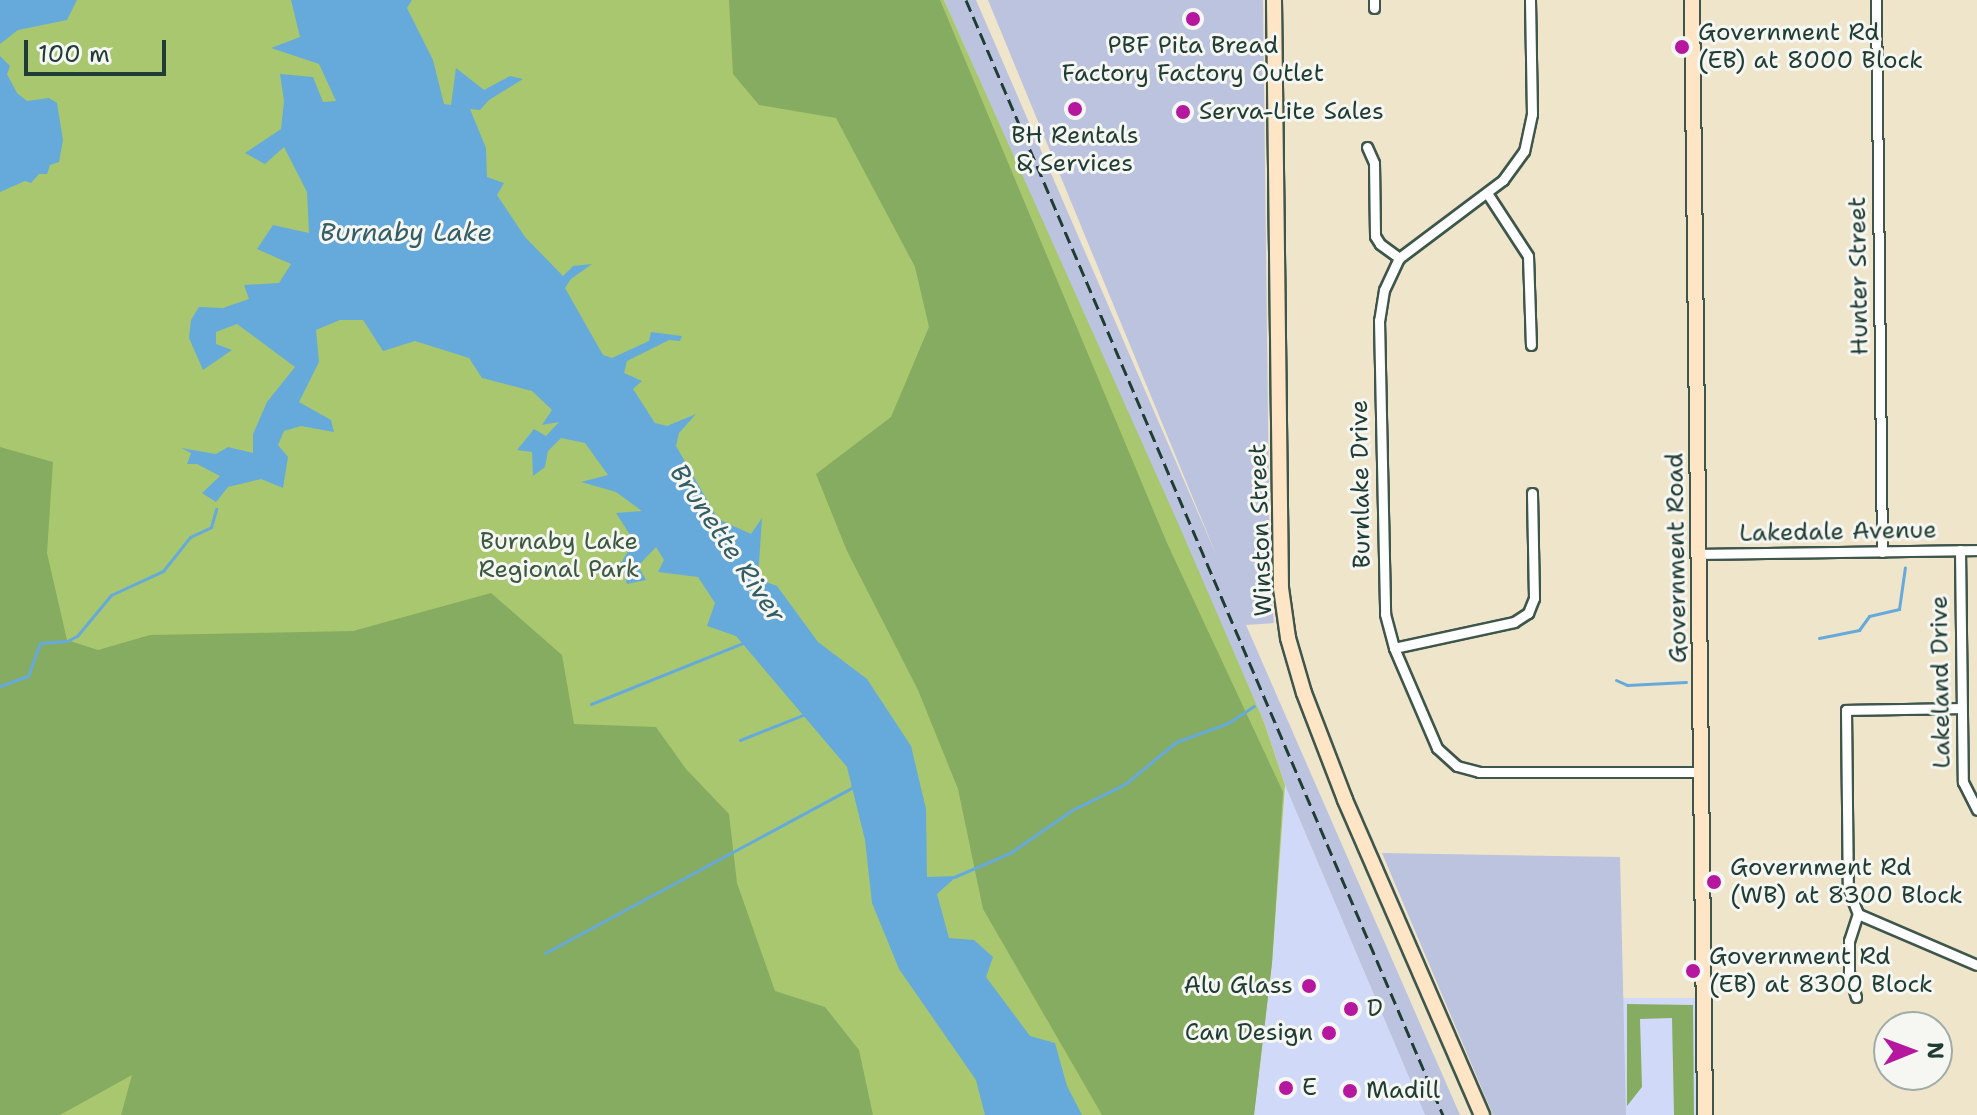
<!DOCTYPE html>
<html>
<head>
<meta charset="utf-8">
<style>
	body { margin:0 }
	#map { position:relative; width:1977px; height:1115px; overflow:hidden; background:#efe5cb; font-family:"Shantell Sans",sans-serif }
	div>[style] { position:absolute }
	.built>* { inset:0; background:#d1d9f9; transform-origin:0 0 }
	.industrial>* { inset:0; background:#bbc3de }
	.green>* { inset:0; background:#a9c76e }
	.forest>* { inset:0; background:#86ac61 }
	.water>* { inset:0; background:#66aadb }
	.stream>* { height:3px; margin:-1.5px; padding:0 1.5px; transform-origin:1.5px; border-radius:1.5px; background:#66aadb }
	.roads { filter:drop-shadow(2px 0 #3e564b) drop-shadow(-2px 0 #3e564b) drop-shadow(0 2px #3e564b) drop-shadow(0 -2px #3e564b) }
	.street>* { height:9px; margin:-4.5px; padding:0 4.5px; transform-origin:4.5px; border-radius:4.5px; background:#fff }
	.secondary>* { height:14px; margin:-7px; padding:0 7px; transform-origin:7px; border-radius:7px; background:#fde5c5 }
	.rail>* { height:3px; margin-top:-1.5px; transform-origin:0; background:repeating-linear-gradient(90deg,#1f3d34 0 12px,transparent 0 18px) }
	.dots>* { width:22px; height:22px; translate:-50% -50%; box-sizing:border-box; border:4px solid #f6f6f2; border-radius:50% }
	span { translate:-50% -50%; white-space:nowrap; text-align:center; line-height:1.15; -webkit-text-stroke:6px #f6f6f2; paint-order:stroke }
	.poi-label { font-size:24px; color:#1f3d34 }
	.left { translate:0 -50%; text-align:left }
	.right { translate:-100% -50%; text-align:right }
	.street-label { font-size:24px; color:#1f3d34 }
	.park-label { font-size:24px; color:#3b5940 }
	.water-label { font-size:26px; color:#345e66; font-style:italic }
	.north { position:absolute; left:1873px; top:1011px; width:80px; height:80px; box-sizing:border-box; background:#f6f6f2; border:2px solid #a0aca6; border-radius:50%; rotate:89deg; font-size:22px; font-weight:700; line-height:32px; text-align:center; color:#1f3d34 }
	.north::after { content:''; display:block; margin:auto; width:28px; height:36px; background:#b5179e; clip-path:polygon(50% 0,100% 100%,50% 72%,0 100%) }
	.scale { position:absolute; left:24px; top:40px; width:142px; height:36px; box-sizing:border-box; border:4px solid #1f3d34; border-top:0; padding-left:10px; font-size:24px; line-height:28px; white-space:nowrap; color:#1f3d34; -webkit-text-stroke:6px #f6f6f2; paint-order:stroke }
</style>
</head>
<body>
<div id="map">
	<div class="built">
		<i style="clip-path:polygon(1285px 785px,1425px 1115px,1254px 1115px,1272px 963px)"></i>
		<i style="left:1698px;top:998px;width:117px;height:75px;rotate:90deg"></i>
	</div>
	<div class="industrial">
		<i style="clip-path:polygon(944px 0,976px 0,1218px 559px,988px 0,1263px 0,1270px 584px,1274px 623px,1246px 625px,1460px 1115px,1425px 1115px,1285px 785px,1264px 722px)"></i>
		<i style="clip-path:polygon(1382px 853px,1620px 857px,1626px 1115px,1493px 1115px)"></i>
	</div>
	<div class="green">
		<i style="clip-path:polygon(0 0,944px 0,1178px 523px,1264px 722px,1285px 785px,1272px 963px,1254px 1115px,0 1115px)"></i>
	</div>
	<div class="forest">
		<i style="clip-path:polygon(729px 0,940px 0,1167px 543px,1283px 792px,1272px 963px,1254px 1115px,1102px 1115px,983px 909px,958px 789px,918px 690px,847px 551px,816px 474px,891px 417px,929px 327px,915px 267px,836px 118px,759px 105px,733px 74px)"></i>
		<i style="clip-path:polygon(0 447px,53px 462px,47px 553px,67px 640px,98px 650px,150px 635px,353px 631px,491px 593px,562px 655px,574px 724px,656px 727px,686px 769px,729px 814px,737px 883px,775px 991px,825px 1007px,859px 1050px,873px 1115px,121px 1115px,132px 1075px,60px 1115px,0 1115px)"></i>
		<i style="clip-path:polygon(1627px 1004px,1693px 1005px,1694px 1115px,1674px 1115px,1672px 1018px,1640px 1019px,1642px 1087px,1627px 1106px)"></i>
	</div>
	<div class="water">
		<i style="clip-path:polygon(0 0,77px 0,67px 20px,18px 30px,0 44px)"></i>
		<i style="clip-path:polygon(291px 0,412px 0,407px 8px,433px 60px,444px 104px,451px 105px,456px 68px,484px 90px,510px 76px,523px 79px,489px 100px,480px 110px,470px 109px,486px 148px,487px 177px,504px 183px,497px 195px,525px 237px,563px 276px,573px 266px,592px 264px,571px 279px,565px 288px,603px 355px,612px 358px,649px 341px,651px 332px,682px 336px,680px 341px,669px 340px,627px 361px,624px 373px,642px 381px,633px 389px,655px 423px,667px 426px,696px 414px,679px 433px,676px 446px,718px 519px,751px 534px,762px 518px,758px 579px,777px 586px,818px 642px,867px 679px,911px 746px,926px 809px,927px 877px,957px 876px,937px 894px,949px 938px,974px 940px,993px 957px,986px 977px,1030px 1036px,1055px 1043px,1067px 1086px,1082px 1115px,985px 1115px,976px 1080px,899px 969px,872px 903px,865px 840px,847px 767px,736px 636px,707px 626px,715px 603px,698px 577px,658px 572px,664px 560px,656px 547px,638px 566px,646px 580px,627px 584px,621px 563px,634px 541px,616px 513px,642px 511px,616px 492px,581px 482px,608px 475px,585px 443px,561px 438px,548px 451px,545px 467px,533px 476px,532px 452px,517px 450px,534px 429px,546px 436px,559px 422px,542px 425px,552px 410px,532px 391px,482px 378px,469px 358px,415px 341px,383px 351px,363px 320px,340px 320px,316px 330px,319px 362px,299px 402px,331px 420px,334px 432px,301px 426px,284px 431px,278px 445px,288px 457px,283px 488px,261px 479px,228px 487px,216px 502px,202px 493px,220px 476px,197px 464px,187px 464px,191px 453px,181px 448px,216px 454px,228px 447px,253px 453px,253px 434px,267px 402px,295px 367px,237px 324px,216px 332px,216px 344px,232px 350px,203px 370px,189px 338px,191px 320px,199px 307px,223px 308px,249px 299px,244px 285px,279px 283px,291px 264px,257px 249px,273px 225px,309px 233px,307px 192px,284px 147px,265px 164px,245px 153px,281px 129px,284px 101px,280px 74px,313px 77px,323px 102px,336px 101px,319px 64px,271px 48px,300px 37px)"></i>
		<i style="clip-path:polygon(0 56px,10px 66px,7px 74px,17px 93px,27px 101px,49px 98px,57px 103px,63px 140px,59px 162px,50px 165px,47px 174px,39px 174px,31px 183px,25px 181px,0 192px)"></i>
	</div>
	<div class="stream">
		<i style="left:1819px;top:638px;width:41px;rotate:-11.3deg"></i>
		<i style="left:1859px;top:630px;width:17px;rotate:-54deg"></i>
		<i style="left:1869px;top:616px;width:31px;rotate:-13deg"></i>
		<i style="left:1899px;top:609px;width:42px;rotate:-81.9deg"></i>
		<i style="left:1616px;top:680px;width:12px;rotate:24deg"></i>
		<i style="left:1627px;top:685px;width:59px;rotate:-2.9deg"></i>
		<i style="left:0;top:686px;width:30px;rotate:-20deg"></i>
		<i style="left:28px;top:676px;width:35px;rotate:-70deg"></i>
		<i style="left:40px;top:643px;width:27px;rotate:-4deg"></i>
		<i style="left:67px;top:641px;width:11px;rotate:-27deg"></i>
		<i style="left:77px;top:636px;width:53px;rotate:-50.3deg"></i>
		<i style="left:111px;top:595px;width:57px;rotate:-24.8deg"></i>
		<i style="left:163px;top:571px;width:43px;rotate:-51.5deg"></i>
		<i style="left:190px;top:537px;width:23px;rotate:-25deg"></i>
		<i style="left:211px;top:527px;width:19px;rotate:-74deg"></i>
		<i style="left:591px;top:704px;width:164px;rotate:-21.9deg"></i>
		<i style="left:740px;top:740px;width:68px;rotate:-21.6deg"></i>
		<i style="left:954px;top:877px;width:61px;rotate:-23.2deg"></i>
		<i style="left:1010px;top:853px;width:75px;rotate:-34.7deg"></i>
		<i style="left:1072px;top:810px;width:59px;rotate:-26.1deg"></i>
		<i style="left:1125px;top:784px;width:66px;rotate:-39.5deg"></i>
		<i style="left:1176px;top:742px;width:55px;rotate:-20.1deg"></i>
		<i style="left:1228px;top:723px;width:31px;rotate:-33deg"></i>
		<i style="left:545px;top:953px;width:352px;rotate:-28.3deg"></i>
	</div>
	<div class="roads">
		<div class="street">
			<i style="left:1374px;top:0;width:8px;rotate:90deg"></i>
			<i style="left:1530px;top:0;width:114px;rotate:89deg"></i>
			<i style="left:1532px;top:114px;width:38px;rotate:102deg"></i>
			<i style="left:1524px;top:151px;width:36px;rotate:126deg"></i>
			<i style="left:1503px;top:180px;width:130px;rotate:143.1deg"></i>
			<i style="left:1399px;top:258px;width:35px;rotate:115deg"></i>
			<i style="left:1384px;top:290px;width:30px;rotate:99deg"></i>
			<i style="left:1379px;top:320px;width:294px;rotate:88.8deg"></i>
			<i style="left:1385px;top:614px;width:35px;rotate:75deg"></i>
			<i style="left:1394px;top:648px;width:109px;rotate:66.7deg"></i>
			<i style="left:1437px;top:748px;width:27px;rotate:42deg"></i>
			<i style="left:1457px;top:766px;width:23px;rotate:15deg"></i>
			<i style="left:1479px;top:772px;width:223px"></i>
			<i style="left:1876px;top:0;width:552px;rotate:89.38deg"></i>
			<i style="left:1367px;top:147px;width:17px;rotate:66deg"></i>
			<i style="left:1374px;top:163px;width:73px;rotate:89.2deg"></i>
			<i style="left:1375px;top:236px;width:9px;rotate:58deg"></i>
			<i style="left:1380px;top:244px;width:24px;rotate:36deg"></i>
			<i style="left:1487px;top:193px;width:75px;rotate:56.9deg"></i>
			<i style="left:1528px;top:256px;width:89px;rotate:88.1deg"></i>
			<i style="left:1960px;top:550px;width:232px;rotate:89.3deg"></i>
			<i style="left:1963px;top:782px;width:31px;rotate:63deg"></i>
			<i style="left:1699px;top:554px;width:278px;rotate:-0.8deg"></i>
			<i style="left:1394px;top:648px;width:123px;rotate:-12.2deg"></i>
			<i style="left:1514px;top:622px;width:17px;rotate:-33deg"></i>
			<i style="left:1528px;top:613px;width:16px;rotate:-68deg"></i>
			<i style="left:1534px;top:598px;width:105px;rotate:-91.1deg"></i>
			<i style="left:1961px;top:708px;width:115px;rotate:179deg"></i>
			<i style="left:1846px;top:710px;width:179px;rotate:89.4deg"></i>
			<i style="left:1848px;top:889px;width:27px;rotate:68deg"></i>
			<i style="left:1858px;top:914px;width:129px;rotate:23.2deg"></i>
			<i style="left:1856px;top:997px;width:26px;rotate:-106deg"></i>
			<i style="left:1849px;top:972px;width:31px;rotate:-90deg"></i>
			<i style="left:1849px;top:941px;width:28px;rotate:-72deg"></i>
		</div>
		<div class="secondary">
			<i style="left:1274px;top:0;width:588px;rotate:89.32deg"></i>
			<i style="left:1281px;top:588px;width:50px;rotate:82deg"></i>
			<i style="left:1288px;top:638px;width:57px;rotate:73.8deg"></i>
			<i style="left:1304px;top:693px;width:115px;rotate:69deg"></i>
			<i style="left:1345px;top:800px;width:344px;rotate:66.5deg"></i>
			<i style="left:1692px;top:0;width:1115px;rotate:89.33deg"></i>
		</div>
	</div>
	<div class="rail">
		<i style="left:966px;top:0;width:1213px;rotate:66.84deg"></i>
	</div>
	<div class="dots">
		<i style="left:1193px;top:19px;background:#b5179e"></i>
		<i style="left:1682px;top:47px;background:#b5179e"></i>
		<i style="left:1075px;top:109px;background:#b5179e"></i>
		<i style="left:1183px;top:112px;background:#b5179e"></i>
		<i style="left:1714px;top:882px;background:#b5179e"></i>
		<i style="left:1693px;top:971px;background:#b5179e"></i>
		<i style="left:1309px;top:986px;background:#b5179e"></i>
		<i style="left:1351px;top:1009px;background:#b5179e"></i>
		<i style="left:1329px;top:1033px;background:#b5179e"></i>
		<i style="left:1286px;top:1088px;background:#b5179e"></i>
		<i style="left:1350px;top:1091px;background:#b5179e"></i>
	</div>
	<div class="poi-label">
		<span class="left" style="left:1698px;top:47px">Government Rd<br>(EB) at 8000 Block</span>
		<span style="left:1193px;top:60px">PBF Pita Bread<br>Factory Factory Outlet</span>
		<span class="left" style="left:1199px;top:112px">Serva-Lite Sales</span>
		<span style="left:1075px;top:150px">BH Rentals<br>&amp; Services</span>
		<span class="left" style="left:1730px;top:882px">Government Rd<br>(WB) at 8300 Block</span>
		<span class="left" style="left:1709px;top:971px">Government Rd<br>(EB) at 8300 Block</span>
		<span class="right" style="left:1293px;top:986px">Alu Glass</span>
		<span class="left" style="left:1367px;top:1009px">D</span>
		<span class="right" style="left:1313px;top:1033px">Can Design</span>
		<span class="left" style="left:1302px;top:1088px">E</span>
		<span class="left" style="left:1366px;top:1091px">Madill</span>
	</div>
	<div class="street-label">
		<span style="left:1859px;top:276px;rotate:-91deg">Hunter Street</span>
		<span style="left:1361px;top:484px;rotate:-91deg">Burnlake Drive</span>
		<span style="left:1261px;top:530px;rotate:-92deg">Winston Street</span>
		<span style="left:1838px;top:532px;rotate:-1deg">Lakedale Avenue</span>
		<span style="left:1677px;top:558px;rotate:-91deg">Government Road</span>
		<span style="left:1941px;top:682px;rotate:-91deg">Lakeland Drive</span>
	</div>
	<div class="park-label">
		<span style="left:559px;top:556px">Burnaby Lake<br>Regional Park</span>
	</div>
	<div class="water-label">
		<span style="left:406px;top:232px">Burnaby Lake</span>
		<span style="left:728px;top:543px;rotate:56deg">Brunette River</span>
	</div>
	<div class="north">N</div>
	<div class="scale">100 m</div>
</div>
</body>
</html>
